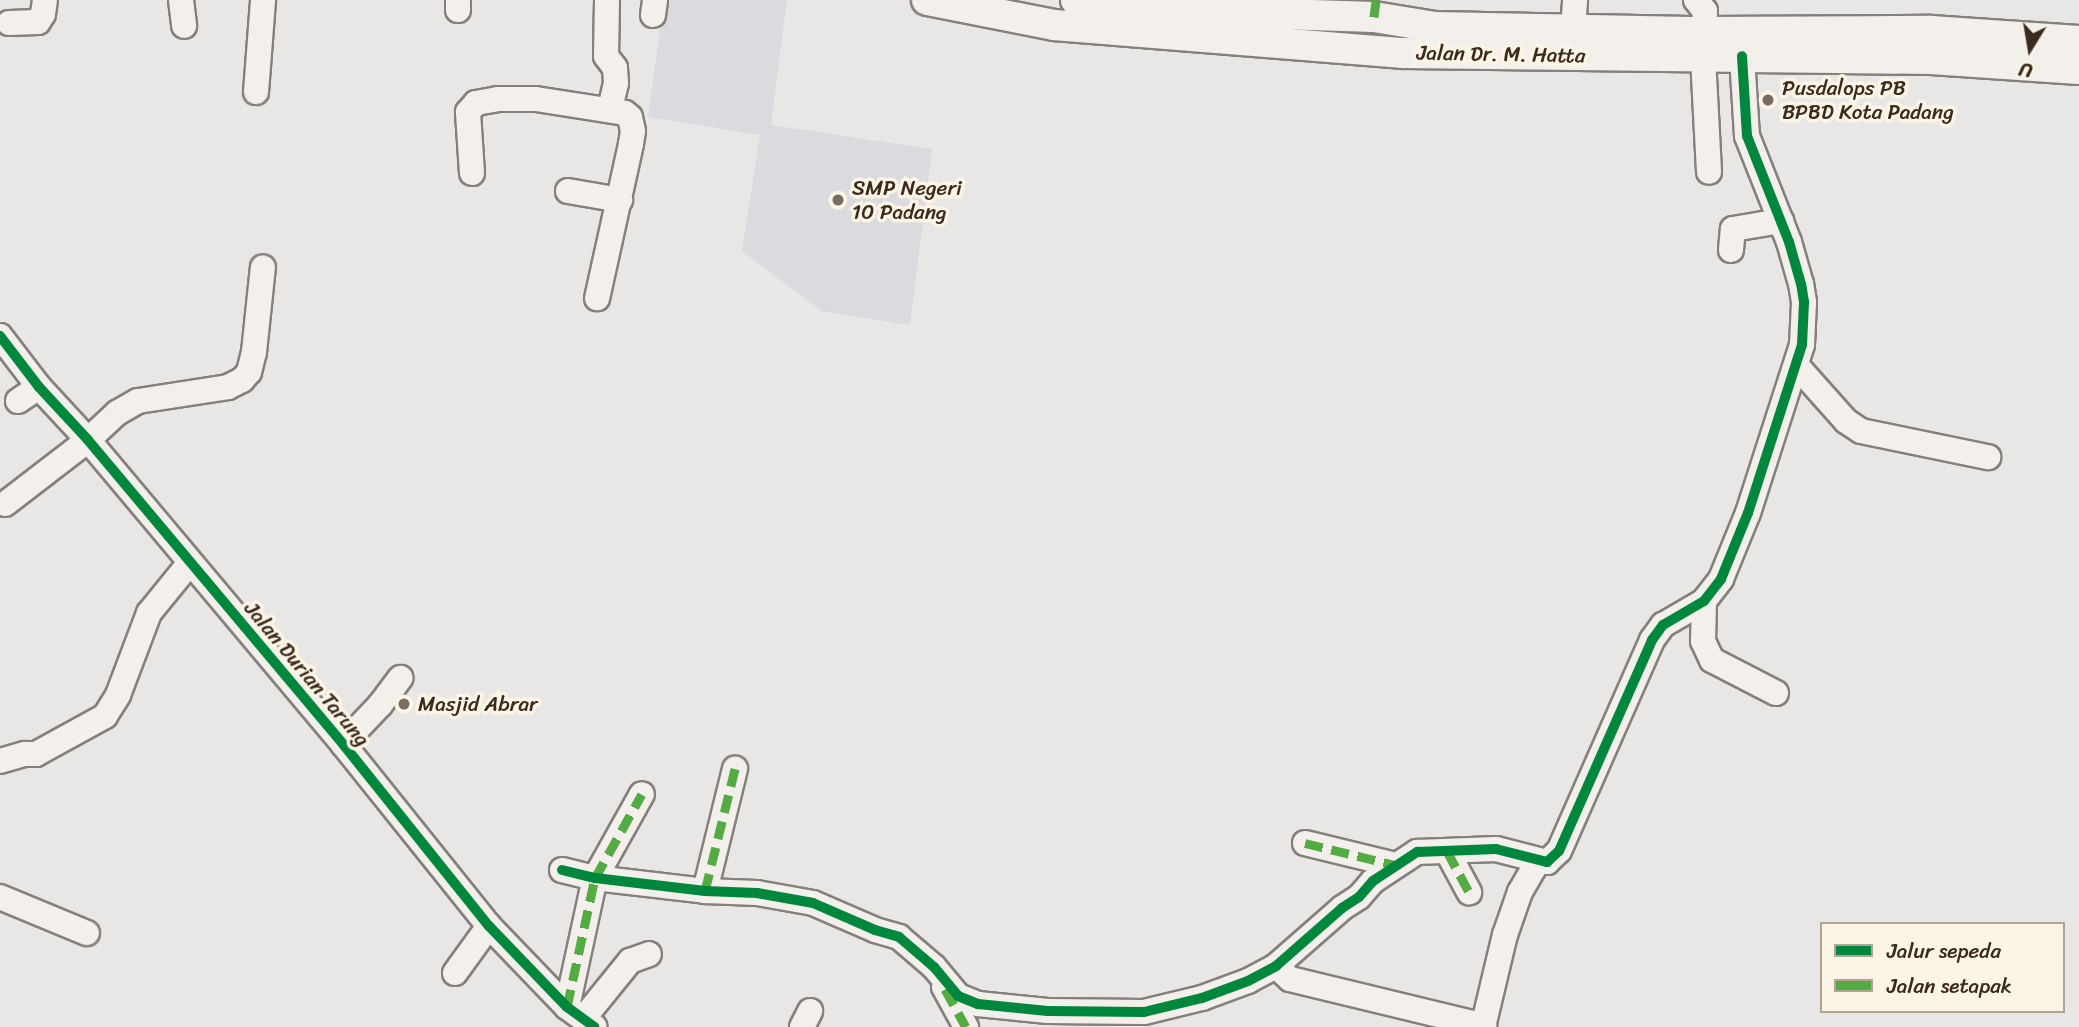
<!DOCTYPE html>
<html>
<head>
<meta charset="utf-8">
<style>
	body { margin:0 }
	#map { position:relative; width:2079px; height:1027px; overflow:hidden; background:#e9e7e5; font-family:Sriracha,sans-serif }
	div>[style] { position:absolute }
	.built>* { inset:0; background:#dadadf }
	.roads { filter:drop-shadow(2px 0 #84807c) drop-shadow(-2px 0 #84807c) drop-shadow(0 2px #84807c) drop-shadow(0 -2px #84807c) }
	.minor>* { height:24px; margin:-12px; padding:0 12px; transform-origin:12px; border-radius:12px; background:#f3f0eb }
	.major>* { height:30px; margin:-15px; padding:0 15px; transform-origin:15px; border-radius:15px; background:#f3f0eb }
	.quiet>* { height:9px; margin-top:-4.5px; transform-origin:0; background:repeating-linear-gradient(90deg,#55ab43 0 18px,transparent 0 27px) }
	.cycleway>* { height:10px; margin:-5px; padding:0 5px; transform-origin:5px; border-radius:5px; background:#00873e }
	.dots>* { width:19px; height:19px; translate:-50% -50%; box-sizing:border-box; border:4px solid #fcf5e5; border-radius:50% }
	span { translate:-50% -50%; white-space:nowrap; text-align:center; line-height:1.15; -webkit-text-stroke:7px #fcf5e5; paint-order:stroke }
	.street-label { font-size:21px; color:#3b2a1e }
	.poi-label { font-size:21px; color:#3b2a1e }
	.left { translate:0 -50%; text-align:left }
	.legend { position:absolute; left:1820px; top:922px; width:245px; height:91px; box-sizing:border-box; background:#fcf5e5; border:2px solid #afa495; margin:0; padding:9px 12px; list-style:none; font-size:21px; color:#3b2a1e }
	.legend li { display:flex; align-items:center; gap:14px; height:35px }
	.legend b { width:35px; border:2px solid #afa495 }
	.north { position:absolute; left:1995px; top:14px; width:70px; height:70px; -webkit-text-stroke:5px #fcf5e5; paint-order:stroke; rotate:191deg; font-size:19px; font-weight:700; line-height:28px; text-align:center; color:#3b2a1e }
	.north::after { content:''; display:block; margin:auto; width:24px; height:32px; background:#3b2a1e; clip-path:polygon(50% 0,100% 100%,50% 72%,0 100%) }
</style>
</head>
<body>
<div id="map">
	<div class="built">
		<i style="clip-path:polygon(664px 0,787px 0,771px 125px,932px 149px,910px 325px,822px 311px,742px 251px,760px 135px,648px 117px)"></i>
	</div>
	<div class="roads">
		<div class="minor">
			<i style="left:181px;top:0;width:26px;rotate:83deg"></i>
			<i style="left:458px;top:0;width:10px;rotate:90deg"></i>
			<i style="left:607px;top:0;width:56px;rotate:91deg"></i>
			<i style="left:606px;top:56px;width:15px;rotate:53deg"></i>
			<i style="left:615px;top:68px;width:15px;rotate:86deg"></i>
			<i style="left:616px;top:83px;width:28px;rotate:103deg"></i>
			<i style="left:1696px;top:0;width:14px;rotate:51deg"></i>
			<i style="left:1705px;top:11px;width:21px;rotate:93deg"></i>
			<i style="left:653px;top:15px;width:15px;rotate:-82deg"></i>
			<i style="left:9px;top:23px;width:29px;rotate:-2deg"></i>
			<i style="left:38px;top:22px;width:9px;rotate:-58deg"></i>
			<i style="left:43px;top:14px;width:14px;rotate:-82deg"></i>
			<i style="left:1573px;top:30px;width:30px;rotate:-86deg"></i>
			<i style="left:1703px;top:57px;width:115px;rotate:87deg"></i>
			<i style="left:256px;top:92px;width:92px;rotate:-85.6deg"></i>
			<i style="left:472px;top:173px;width:61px;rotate:-93.8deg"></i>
			<i style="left:468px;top:112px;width:12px;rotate:-48deg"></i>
			<i style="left:476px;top:103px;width:22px;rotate:-10deg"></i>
			<i style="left:498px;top:99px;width:38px"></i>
			<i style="left:536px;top:99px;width:90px;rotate:8.9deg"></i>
			<i style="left:625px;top:113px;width:6px;rotate:39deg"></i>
			<i style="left:630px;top:117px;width:14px;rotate:78deg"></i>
			<i style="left:633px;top:131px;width:13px;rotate:99deg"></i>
			<i style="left:631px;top:144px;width:158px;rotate:102.4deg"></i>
			<i style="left:568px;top:191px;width:53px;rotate:9.8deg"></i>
			<i style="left:1731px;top:250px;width:21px;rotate:-85deg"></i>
			<i style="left:1733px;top:229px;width:49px;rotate:-9.5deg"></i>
			<i style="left:0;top:336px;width:64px;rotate:52.6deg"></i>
			<i style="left:39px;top:387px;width:72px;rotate:47.2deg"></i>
			<i style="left:88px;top:440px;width:397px;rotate:50deg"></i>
			<i style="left:343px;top:744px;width:233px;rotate:51.3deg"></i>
			<i style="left:489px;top:926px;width:112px;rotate:46.1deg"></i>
			<i style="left:567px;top:1007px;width:34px;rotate:36deg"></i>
			<i style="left:1797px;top:366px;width:74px;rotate:48.3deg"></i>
			<i style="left:1846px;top:421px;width:18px;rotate:34deg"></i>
			<i style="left:1861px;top:431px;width:130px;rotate:11.6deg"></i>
			<i style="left:18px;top:401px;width:25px;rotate:-34deg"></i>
			<i style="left:5px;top:504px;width:105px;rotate:-37.6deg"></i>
			<i style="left:88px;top:440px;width:40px;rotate:-43deg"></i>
			<i style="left:117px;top:413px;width:24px;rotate:-30deg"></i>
			<i style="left:138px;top:401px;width:91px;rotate:-8.8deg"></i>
			<i style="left:228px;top:387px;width:16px;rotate:-27deg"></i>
			<i style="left:242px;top:380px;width:11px;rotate:-49deg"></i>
			<i style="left:249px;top:372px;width:21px;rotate:-76deg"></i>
			<i style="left:254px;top:352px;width:85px;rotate:-84deg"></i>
			<i style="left:1704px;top:601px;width:40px;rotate:91.4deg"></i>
			<i style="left:1703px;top:641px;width:21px;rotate:65deg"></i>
			<i style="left:1712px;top:660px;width:72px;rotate:27.3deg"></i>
			<i style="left:343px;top:744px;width:54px;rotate:-46.5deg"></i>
			<i style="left:380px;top:705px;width:34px;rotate:-53deg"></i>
			<i style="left:0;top:761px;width:26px;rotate:-16deg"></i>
			<i style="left:25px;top:754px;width:11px"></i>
			<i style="left:36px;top:754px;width:79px;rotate:-28.8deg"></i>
			<i style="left:105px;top:716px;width:25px;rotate:-58deg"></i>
			<i style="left:118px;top:695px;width:88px;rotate:-69.3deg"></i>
			<i style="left:149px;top:613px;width:63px;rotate:-50.8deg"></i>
			<i style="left:1305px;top:843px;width:93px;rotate:13.7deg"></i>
			<i style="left:1447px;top:851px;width:47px;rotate:61.8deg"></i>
			<i style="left:562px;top:870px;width:34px;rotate:14deg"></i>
			<i style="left:595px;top:878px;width:111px;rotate:6.7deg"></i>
			<i style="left:705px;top:891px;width:52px;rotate:2.2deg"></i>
			<i style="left:757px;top:893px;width:57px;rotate:10.1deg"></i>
			<i style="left:813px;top:903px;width:68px;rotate:23.5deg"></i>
			<i style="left:875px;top:930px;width:25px;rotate:16deg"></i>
			<i style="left:899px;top:937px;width:46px;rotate:40.6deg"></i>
			<i style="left:934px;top:967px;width:38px;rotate:50deg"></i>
			<i style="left:958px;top:996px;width:22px;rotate:22deg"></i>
			<i style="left:978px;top:1004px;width:70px;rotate:5.7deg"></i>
			<i style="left:1048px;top:1011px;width:96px;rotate:0.6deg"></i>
			<i style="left:1144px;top:1012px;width:60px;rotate:-13.6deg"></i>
			<i style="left:1202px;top:998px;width:49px;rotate:-20.3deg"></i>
			<i style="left:1248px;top:981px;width:32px;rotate:-28deg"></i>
			<i style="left:1276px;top:966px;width:88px;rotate:-41.3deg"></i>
			<i style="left:1342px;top:908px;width:20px;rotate:-33deg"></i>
			<i style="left:1359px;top:897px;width:21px;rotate:-49deg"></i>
			<i style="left:1373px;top:881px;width:53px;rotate:-33.4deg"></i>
			<i style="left:1417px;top:852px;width:79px;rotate:-2.2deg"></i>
			<i style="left:1496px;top:849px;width:53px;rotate:14.3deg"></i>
			<i style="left:1547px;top:862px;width:16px;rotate:-43deg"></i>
			<i style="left:1559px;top:851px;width:231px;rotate:-66.2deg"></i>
			<i style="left:1652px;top:640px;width:19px;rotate:-54deg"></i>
			<i style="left:1663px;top:625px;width:48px;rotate:-30.3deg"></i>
			<i style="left:1704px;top:601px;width:28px;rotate:-52deg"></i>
			<i style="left:1721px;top:579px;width:71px;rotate:-67.8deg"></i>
			<i style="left:1748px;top:513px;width:176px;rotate:-72.2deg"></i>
			<i style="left:1802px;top:345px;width:43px;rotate:-87.3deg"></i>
			<i style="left:1804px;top:302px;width:18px;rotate:-99deg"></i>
			<i style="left:1801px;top:284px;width:44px;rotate:-105.9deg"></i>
			<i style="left:1789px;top:242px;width:114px;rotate:-111.6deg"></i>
			<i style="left:1747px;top:136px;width:80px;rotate:-93.6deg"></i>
			<i style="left:705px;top:891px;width:126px;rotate:-76.2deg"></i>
			<i style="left:0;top:897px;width:94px;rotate:22.5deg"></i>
			<i style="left:1276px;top:966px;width:19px;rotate:43deg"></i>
			<i style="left:1290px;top:979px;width:200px;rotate:13.6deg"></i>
			<i style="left:455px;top:973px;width:58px;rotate:-54.1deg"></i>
			<i style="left:944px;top:987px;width:46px;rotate:61.2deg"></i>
			<i style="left:567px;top:1007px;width:132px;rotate:-77.8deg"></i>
			<i style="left:595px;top:878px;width:96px;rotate:-60.8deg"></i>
			<i style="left:583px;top:1019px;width:75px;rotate:-51deg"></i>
			<i style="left:630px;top:961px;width:20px;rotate:-20deg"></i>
			<i style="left:802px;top:1027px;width:18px;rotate:-63deg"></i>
			<i style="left:1483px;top:1027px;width:95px;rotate:-76.6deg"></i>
			<i style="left:1505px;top:935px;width:46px;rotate:-70.8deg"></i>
			<i style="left:1520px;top:892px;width:28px;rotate:-60deg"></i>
			<i style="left:1534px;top:868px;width:7px;rotate:-98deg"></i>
		</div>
		<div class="major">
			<i style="left:927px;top:0;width:129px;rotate:11.1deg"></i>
			<i style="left:1054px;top:25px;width:351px;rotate:4.6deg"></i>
			<i style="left:1404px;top:53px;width:527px;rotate:0.65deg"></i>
			<i style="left:1931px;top:59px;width:148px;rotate:3.9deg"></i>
			<i style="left:1076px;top:0;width:142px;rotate:4.9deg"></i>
			<i style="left:1217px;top:12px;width:157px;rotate:1.8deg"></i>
			<i style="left:1374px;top:17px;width:62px;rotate:9.3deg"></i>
			<i style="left:1435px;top:27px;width:269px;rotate:1.1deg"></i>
			<i style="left:1704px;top:32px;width:227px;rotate:-0.3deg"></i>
			<i style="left:1931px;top:31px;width:148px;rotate:3.9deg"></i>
		</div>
	</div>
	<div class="quiet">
		<i style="left:1374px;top:17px;width:17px;rotate:-83deg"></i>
		<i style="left:1305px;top:843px;width:93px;rotate:13.7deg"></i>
		<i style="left:1447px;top:851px;width:47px;rotate:61.8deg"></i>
		<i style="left:705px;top:891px;width:126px;rotate:-76.2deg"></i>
		<i style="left:945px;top:989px;width:43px;rotate:61.1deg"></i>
		<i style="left:567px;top:1007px;width:132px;rotate:-77.8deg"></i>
		<i style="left:595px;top:878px;width:96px;rotate:-60.8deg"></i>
	</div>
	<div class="cycleway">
		<i style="left:0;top:336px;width:64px;rotate:52.6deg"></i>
		<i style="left:39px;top:387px;width:72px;rotate:47.2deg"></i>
		<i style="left:88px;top:440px;width:397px;rotate:50deg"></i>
		<i style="left:343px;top:744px;width:233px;rotate:51.3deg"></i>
		<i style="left:489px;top:926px;width:112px;rotate:46.1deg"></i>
		<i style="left:567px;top:1007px;width:34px;rotate:36deg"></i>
		<i style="left:562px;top:870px;width:34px;rotate:14deg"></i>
		<i style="left:595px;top:878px;width:111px;rotate:6.7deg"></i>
		<i style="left:705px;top:891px;width:52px;rotate:2.2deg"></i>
		<i style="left:757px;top:893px;width:57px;rotate:10.1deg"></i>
		<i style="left:813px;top:903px;width:68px;rotate:23.5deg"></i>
		<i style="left:875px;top:930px;width:25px;rotate:16deg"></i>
		<i style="left:899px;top:937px;width:46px;rotate:40.6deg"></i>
		<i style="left:934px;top:967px;width:38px;rotate:50deg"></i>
		<i style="left:958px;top:996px;width:22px;rotate:22deg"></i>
		<i style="left:978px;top:1004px;width:70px;rotate:5.7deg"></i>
		<i style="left:1048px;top:1011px;width:96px;rotate:0.6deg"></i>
		<i style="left:1144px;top:1012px;width:60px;rotate:-13.6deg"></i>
		<i style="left:1202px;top:998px;width:49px;rotate:-20.3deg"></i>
		<i style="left:1248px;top:981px;width:32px;rotate:-28deg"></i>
		<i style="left:1276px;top:966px;width:88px;rotate:-41.3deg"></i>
		<i style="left:1342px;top:908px;width:20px;rotate:-33deg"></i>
		<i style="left:1359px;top:897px;width:21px;rotate:-49deg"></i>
		<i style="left:1373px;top:881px;width:53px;rotate:-33.4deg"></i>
		<i style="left:1417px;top:852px;width:79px;rotate:-2.2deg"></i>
		<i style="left:1496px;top:849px;width:53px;rotate:14.3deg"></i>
		<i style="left:1547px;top:862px;width:16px;rotate:-43deg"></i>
		<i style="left:1559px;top:851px;width:231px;rotate:-66.2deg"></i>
		<i style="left:1652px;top:640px;width:19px;rotate:-54deg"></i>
		<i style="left:1663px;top:625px;width:48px;rotate:-30.3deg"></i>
		<i style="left:1704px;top:601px;width:28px;rotate:-52deg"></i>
		<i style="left:1721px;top:579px;width:71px;rotate:-67.8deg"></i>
		<i style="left:1748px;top:513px;width:176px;rotate:-72.2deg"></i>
		<i style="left:1802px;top:345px;width:43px;rotate:-87.3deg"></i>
		<i style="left:1804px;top:302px;width:18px;rotate:-99deg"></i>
		<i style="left:1801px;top:284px;width:44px;rotate:-105.9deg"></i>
		<i style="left:1789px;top:242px;width:114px;rotate:-111.6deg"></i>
		<i style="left:1747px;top:136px;width:80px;rotate:-93.6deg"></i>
	</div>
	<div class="dots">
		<i style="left:1768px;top:100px;background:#786c64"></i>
		<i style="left:838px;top:200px;background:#786c64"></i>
		<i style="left:404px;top:704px;background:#786c64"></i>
	</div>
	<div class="street-label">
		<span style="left:1501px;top:54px;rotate:1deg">Jalan Dr. M. Hatta</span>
		<span style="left:307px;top:674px;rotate:50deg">Jalan Durian Tarung</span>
	</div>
	<div class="poi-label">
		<span class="left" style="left:1782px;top:100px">Pusdalops PB<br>BPBD Kota Padang</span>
		<span class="left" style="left:852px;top:200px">SMP Negeri<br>10 Padang</span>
		<span class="left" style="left:418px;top:704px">Masjid Abrar</span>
	</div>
	<ul class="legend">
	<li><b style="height:9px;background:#00873e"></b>Jalur sepeda</li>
	<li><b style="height:9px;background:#55ab43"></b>Jalan setapak</li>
	</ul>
	<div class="north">U</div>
</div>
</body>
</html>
